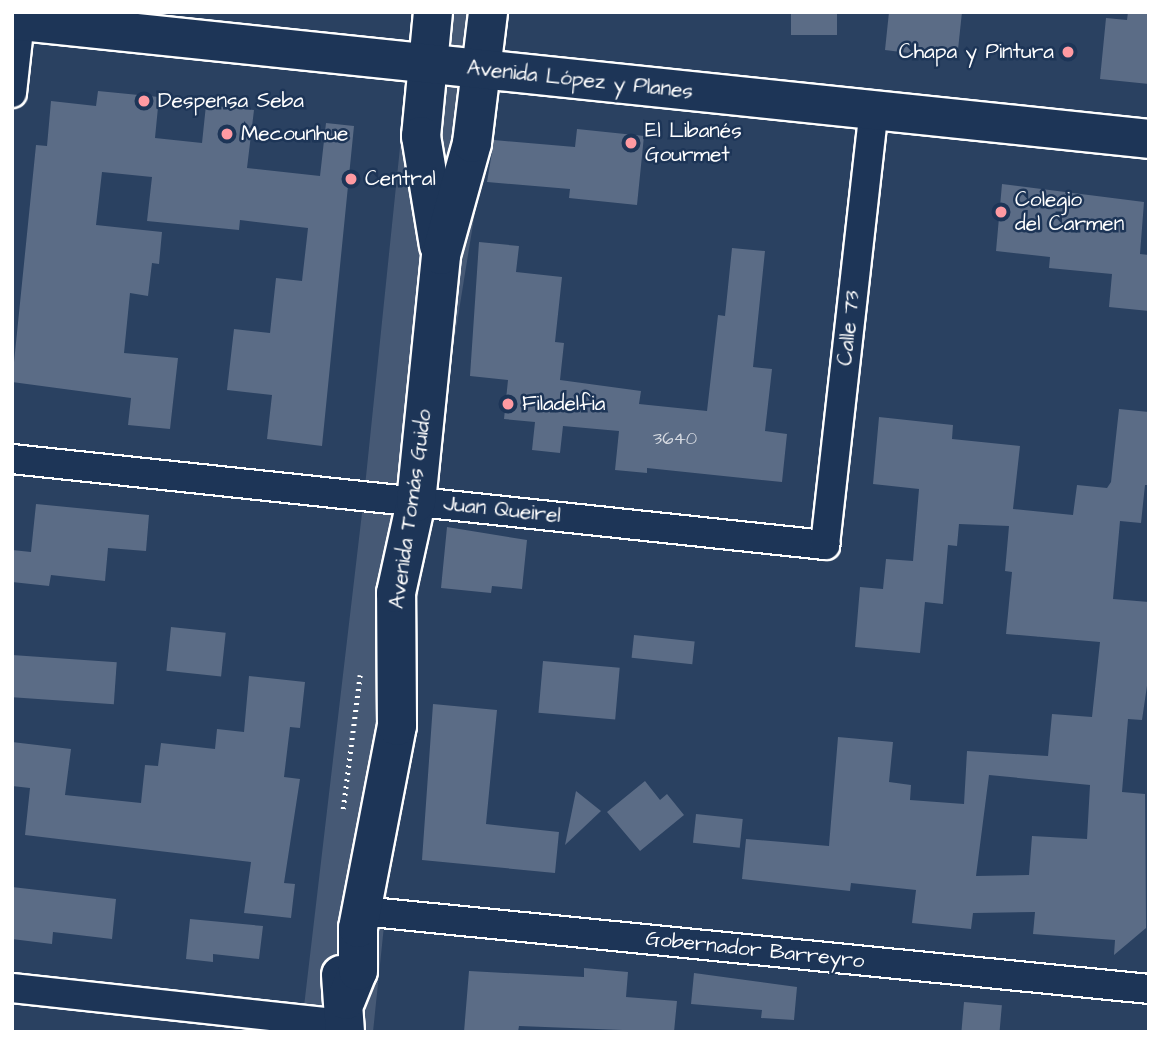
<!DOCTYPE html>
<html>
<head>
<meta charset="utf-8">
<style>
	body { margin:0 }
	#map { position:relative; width:1161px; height:1044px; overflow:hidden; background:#2a4161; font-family:"Architects Daughter",sans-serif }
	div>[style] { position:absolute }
	.green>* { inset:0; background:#465975 }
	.building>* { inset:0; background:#5b6c86; transform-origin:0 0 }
	.path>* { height:4.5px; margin-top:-2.25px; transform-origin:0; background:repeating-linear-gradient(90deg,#fff 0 2px,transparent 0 7px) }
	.roads { filter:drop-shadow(2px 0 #fff) drop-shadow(-2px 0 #fff) drop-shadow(0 2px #fff) drop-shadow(0 -2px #fff) }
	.minor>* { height:28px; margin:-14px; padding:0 14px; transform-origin:14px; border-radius:14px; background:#1d3557 }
	.secondary>* { height:38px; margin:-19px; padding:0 19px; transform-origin:19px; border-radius:19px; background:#1d3557 }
	.primary>* { height:38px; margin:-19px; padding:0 19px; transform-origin:19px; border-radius:19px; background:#1d3557 }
	.dots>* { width:19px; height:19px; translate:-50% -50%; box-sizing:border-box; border:4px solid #1d3557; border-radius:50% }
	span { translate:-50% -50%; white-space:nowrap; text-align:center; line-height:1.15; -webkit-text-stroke:5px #1d3557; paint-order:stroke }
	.number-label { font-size:18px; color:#d6dae1 }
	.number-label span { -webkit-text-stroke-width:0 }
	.poi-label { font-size:21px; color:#fff }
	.right { translate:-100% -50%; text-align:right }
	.left { translate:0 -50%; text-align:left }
	.street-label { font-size:21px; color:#fff }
	.frame { position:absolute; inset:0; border:14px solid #fff; pointer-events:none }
</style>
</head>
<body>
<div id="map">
	<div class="green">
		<i style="clip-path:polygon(414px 12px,501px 12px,498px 70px,428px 502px,373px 1032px,301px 1032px,364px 496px)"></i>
	</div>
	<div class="building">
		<i style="left:791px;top:12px;width:46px;height:23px"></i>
		<i style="clip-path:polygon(889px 12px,962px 12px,957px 59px,885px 50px)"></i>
		<i style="clip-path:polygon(1128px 12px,1149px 12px,1149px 84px,1100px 79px,1106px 18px,1127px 20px)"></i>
		<i style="clip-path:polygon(98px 91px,159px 97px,155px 138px,202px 143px,206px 105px,254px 110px,247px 168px,320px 176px,326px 123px,354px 126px,322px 446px,267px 439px,272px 395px,227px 390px,234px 329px,270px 333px,276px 278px,302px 281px,308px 228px,240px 220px,239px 230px,147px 221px,152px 177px,102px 172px,96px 225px,162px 232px,159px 264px,152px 263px,148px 296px,130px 293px,124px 353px,178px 358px,170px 429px,128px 425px,131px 398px,12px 382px,36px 145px,47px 146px,51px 101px,96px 106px)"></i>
		<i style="clip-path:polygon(577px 129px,644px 136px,637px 205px,569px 198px,570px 189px,487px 182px,494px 140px,575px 147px)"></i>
		<i style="clip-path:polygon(1002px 184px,1144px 202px,1140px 254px,1149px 255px,1149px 311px,1109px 307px,1112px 274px,1049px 268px,1050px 257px,996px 251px)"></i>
		<i style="clip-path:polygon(479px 242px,519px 246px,516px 272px,562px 277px,555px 342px,564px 343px,560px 380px,641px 391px,639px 404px,707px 411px,718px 315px,725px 316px,732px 248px,765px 251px,753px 367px,772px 369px,765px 431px,787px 434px,782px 482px,647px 468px,647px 473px,615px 470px,619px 431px,563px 426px,560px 453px,532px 450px,535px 422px,504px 419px,508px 380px,470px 376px)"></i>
		<i style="clip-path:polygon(evenodd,1119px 409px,1149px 412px,1149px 485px,1145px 485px,1141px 523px,1120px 521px,1113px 599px,1149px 602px,1149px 672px,1142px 720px,1128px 719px,1122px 792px,1145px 794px,1146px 928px,1114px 955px,1115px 940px,1033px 934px,1035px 912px,973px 913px,971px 929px,912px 923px,916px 890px,851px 883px,850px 891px,742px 879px,746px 839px,829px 846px,838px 737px,893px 742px,889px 782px,911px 785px,910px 800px,964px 804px,967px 751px,1048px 756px,1052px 714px,1092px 717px,1100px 642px,1006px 634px,1012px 572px,1005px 571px,1009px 526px,959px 524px,957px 546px,948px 545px,943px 604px,925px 602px,920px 653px,855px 647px,860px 587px,883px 589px,886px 559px,913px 561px,919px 489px,873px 484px,879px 417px,953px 425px,952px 439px,1020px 446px,1013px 509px,1073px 515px,1077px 485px,1107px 488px,1111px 482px,1119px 409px,989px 775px,1090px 785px,1087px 839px,1032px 836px,1029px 875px,976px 876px,989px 775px)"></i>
		<i style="clip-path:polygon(36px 504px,149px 515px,146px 551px,108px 548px,105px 581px,51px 575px,49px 586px,12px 582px,12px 550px,31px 552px)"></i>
		<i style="clip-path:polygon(447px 527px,527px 540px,522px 589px,492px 586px,491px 593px,441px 588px)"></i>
		<i style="left:171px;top:627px;width:55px;height:44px;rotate:6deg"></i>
		<i style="left:634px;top:635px;width:61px;height:23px;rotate:6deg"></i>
		<i style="left:12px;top:655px;width:105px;height:42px;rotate:4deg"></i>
		<i style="left:543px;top:661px;width:77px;height:52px;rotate:5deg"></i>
		<i style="clip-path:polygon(249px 676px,305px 682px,300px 728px,290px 727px,284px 777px,300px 779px,284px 883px,295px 884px,291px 918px,244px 913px,251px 862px,25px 835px,30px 788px,12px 786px,12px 742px,71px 749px,65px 795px,141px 803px,145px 765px,158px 766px,161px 743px,215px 749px,217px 729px,244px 732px)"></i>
		<i style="clip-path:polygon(433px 704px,497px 710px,486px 824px,559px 832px,555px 873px,422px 860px)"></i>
		<i style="clip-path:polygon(645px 781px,660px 800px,667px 794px,684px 815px,640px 851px,607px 812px)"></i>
		<i style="clip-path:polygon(576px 791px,601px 811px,565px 845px)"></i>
		<i style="left:696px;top:814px;width:47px;height:29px;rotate:6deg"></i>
		<i style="clip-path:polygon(12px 887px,116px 899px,112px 939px,53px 932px,52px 944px,12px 939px)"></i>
		<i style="clip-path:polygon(190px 919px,263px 926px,259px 959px,213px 954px,213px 962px,186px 959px)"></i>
		<i style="clip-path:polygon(584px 968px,628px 972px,626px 997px,677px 1001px,674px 1032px,519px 1026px,518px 1032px,464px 1032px,469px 971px,584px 977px)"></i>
		<i style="clip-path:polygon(694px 973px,797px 987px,794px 1020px,761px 1018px,762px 1010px,691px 1004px)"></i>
		<i style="left:964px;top:1002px;width:38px;height:30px;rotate:5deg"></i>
	</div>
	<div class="path">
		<i style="left:343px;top:809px;width:135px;rotate:-82.8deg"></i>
	</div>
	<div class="roads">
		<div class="minor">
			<i style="left:12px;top:93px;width:72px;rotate:-83.7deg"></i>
			<i style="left:12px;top:459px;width:818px;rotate:6.04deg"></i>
			<i style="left:825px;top:545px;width:437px;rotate:-83.6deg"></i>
			<i style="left:361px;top:911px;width:792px;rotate:5.65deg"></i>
			<i style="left:12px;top:988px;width:335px;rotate:6.2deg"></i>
		</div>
		<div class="secondary">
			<i style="left:433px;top:12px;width:125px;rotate:95.5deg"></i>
			<i style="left:421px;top:136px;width:111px;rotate:80.7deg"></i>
			<i style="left:341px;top:975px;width:57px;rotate:86deg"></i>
			<i style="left:346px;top:1000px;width:31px;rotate:-68deg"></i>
			<i style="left:358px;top:971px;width:43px;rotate:-90deg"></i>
			<i style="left:358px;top:928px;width:206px;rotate:-79.1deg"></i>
			<i style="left:397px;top:726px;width:133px;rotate:-90.4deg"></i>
			<i style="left:396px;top:593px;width:93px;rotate:-77.6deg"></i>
			<i style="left:416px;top:502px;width:248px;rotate:-84.2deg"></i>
			<i style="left:441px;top:255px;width:116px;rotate:-74.5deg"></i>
			<i style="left:472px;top:143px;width:132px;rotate:-83deg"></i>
		</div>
		<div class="primary">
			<i style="left:12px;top:20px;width:1143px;rotate:5.97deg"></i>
		</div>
	</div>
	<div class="dots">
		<i style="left:1068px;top:52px;background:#ff9aa2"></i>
		<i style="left:144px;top:101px;background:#ff9aa2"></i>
		<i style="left:227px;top:134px;background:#ff9aa2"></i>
		<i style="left:631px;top:143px;background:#ff9aa2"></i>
		<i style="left:351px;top:179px;background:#ff9aa2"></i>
		<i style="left:1001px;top:212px;background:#ff9aa2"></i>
		<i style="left:508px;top:404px;background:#ff9aa2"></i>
	</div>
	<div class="number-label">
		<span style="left:675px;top:439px">3640</span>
	</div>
	<div class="poi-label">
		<span class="right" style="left:1054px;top:52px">Chapa y Pintura</span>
		<span class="left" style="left:158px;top:101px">Despensa Seba</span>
		<span class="left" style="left:645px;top:143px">El Libanés<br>Gourmet</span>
		<span class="left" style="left:241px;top:134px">Mecounhue</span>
		<span class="left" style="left:365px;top:179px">Central</span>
		<span class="left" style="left:1015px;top:212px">Colegio<br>del Carmen</span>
		<span class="left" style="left:522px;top:404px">Filadelfia</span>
	</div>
	<div class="street-label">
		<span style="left:580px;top:80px;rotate:6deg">Avenida López y Planes</span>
		<span style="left:849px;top:328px;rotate:-84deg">Calle 73</span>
		<span style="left:411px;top:509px;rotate:-82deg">Avenida Tomás Guido</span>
		<span style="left:502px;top:510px;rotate:6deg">Juan Queirel</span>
		<span style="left:755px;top:950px;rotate:6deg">Gobernador Barreyro</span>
	</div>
	<div class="frame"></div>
</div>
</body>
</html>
